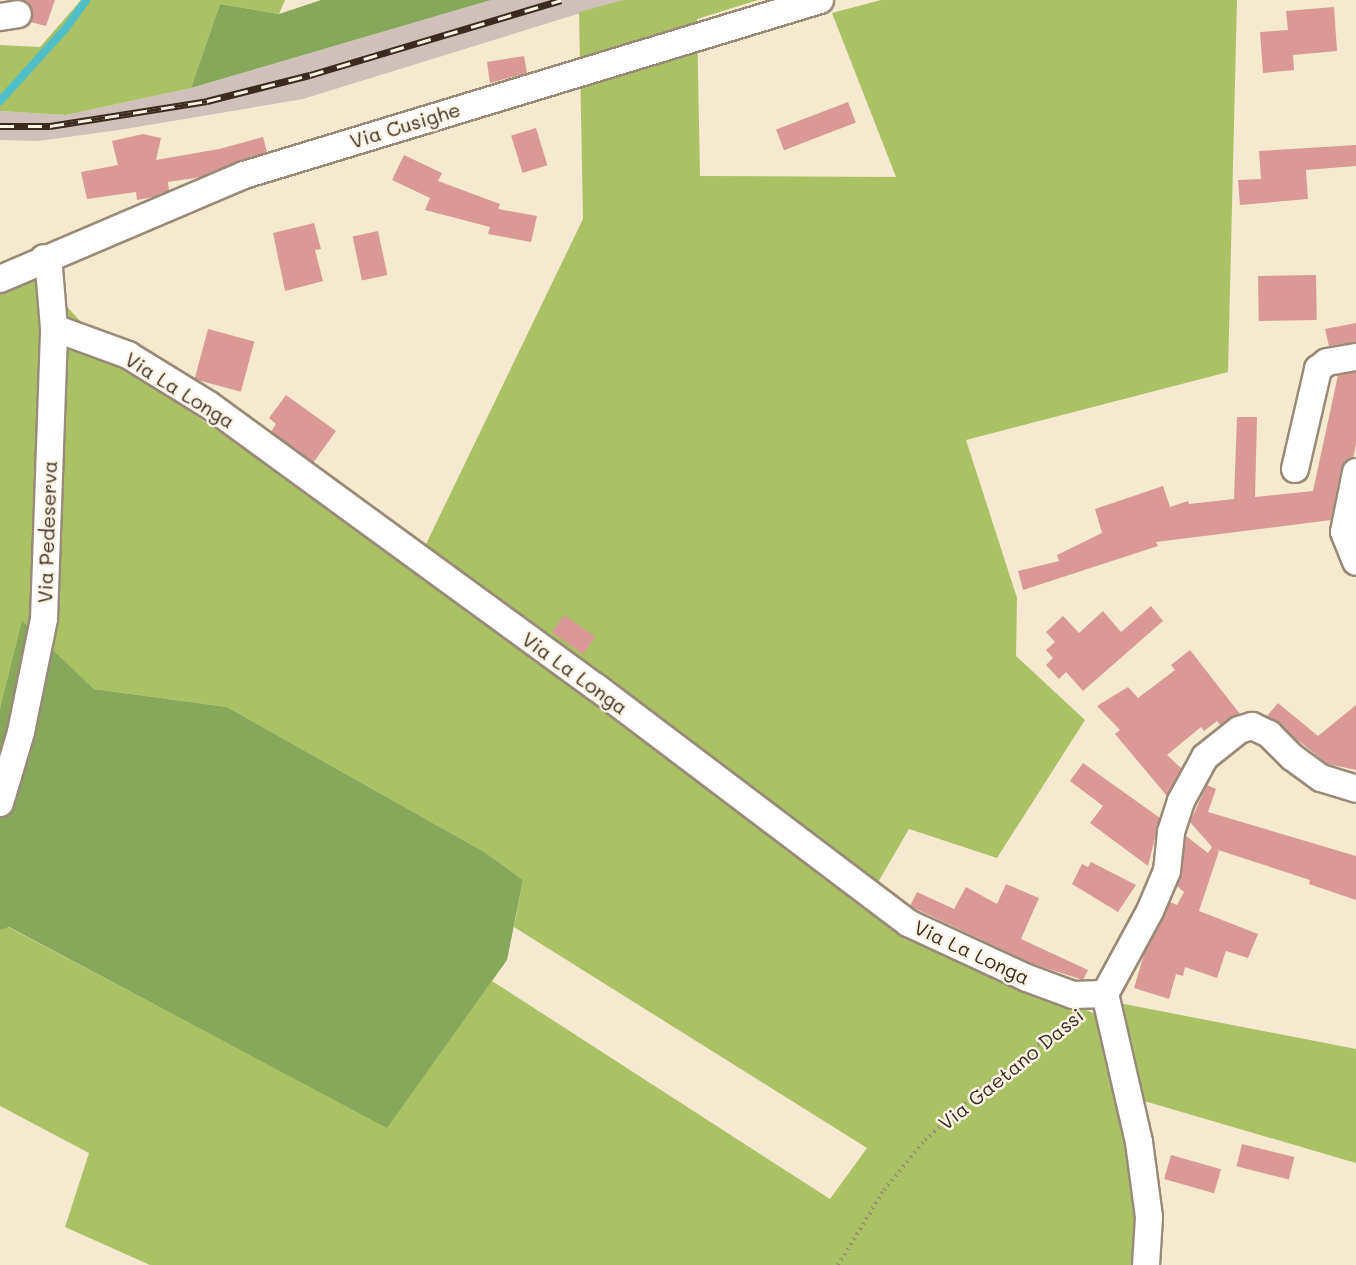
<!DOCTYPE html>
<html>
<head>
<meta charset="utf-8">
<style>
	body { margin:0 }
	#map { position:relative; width:1356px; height:1265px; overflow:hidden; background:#f5e9d0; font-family:Mali,sans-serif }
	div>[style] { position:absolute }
	.industrial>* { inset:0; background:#d0c0bc }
	.green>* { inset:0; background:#aac166 }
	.forest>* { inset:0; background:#87a75b }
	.stream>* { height:8px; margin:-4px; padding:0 4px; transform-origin:4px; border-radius:4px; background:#50bec6 }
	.building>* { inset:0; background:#da9997; transform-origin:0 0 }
	.path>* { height:4px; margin-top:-2px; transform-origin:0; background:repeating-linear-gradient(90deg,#988a77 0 1.5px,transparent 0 6px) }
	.roads { filter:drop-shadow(2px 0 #988a77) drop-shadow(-2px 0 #988a77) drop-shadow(0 2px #988a77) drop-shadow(0 -2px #988a77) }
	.minor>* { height:26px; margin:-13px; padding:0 13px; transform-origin:13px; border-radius:13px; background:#fff }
	.rail>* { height:7px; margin-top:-3.5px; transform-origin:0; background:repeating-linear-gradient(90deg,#fcf5e5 0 14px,#3b2a1e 0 28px); box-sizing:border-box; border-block:2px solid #3b2a1e }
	span { translate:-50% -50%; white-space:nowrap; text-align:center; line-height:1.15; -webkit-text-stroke:5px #fcf5e5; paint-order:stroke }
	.street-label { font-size:20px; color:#3b2a1e }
</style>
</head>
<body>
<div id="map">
	<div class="industrial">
		<i style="clip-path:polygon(491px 0,623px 0,303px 99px,119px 130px,38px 141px,0 140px,0 111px,66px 115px,191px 88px)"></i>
	</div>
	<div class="green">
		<i style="clip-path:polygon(81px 0,285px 0,279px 14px,220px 4px,191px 88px,66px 115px,0 111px,0 45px,40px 47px)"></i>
		<i style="clip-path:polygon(623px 0,758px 0,697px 19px,700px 176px,896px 177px,832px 13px,881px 0,1237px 0,1228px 372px,966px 440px,1017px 598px,1016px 656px,1085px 720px,997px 858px,909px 829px,863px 908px,1093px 1013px,1119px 1003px,1356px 1049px,1356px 1163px,1117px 1093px,1138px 1225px,1131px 1265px,150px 1265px,65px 1227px,89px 1153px,0 1106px,0 930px,8px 927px,387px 1127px,492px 981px,830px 1199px,867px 1148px,514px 927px,523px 880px,486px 853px,227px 707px,94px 689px,22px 622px,0 708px,0 293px,37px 275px,117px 360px,414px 569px,583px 219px,579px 12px)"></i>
	</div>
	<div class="forest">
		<i style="clip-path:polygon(321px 0,491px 0,191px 88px,220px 4px,279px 14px)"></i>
		<i style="clip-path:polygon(22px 621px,94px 689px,227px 707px,486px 853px,523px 880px,507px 960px,387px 1128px,9px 927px,0 930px,0 708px)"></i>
	</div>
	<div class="stream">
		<i style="left:0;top:101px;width:98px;rotate:-47.9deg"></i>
		<i style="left:66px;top:28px;width:34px;rotate:-54deg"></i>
	</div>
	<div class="building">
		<i style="clip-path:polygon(23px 0,55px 0,46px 26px,30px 22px,33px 11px)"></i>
		<i style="clip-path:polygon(1334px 7px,1337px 51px,1293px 55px,1294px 70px,1263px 73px,1260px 32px,1288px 30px,1286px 11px)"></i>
		<i style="clip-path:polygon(524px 56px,527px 73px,490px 83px,487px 62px)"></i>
		<i style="left:848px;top:102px;width:22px;height:77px;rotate:69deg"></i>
		<i style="left:536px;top:128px;width:39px;height:26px;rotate:73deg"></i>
		<i style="clip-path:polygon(143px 134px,161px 138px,156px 160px,219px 149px,263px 137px,267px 152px,202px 177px,168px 182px,169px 191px,154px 197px,137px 200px,136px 192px,87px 199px,81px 172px,118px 165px,112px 141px)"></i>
		<i style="clip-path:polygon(1356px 145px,1356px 166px,1306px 170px,1308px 199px,1240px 205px,1238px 180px,1261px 179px,1259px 151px)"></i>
		<i style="clip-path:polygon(404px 155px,442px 173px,438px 181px,500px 204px,498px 209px,537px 216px,531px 242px,488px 234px,490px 227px,425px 210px,430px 198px,392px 180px)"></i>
		<i style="clip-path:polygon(314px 223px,321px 249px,315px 250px,323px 281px,285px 291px,273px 233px)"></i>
		<i style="left:378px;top:231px;width:45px;height:26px;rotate:78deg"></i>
		<i style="left:1316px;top:275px;width:45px;height:58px;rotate:89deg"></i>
		<i style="clip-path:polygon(1356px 323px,1356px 342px,1329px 346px,1325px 329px)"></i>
		<i style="left:208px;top:329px;width:48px;height:52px;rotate:15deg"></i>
		<i style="clip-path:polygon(1356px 372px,1356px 444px,1353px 458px,1341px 469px,1331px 520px,1156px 542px,1158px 546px,1023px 590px,1018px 571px,1059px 561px,1057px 555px,1102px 533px,1095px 509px,1163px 486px,1170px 507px,1188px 501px,1189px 504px,1234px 499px,1237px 417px,1257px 417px,1255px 497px,1313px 491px,1338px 375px)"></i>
		<i style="clip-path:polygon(286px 395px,336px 431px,313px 463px,271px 432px,276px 424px,269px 418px)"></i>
		<i style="clip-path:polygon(1151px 606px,1163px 621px,1083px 691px,1066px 672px,1059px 679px,1046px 665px,1053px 658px,1046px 650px,1055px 642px,1046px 632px,1063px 616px,1079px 633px,1103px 611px,1121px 632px)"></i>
		<i style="left:564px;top:615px;width:38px;height:21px;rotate:35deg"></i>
		<i style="clip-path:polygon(1190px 650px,1240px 714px,1221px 726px,1217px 721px,1204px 731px,1201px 727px,1167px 755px,1182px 769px,1167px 796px,1115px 734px,1120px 730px,1097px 706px,1128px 687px,1138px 698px,1175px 670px,1171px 665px)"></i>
		<i style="clip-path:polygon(1278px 703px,1318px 736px,1356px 705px,1356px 770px,1328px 764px,1267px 716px)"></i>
		<i style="clip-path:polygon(1083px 763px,1160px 818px,1148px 866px,1090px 823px,1103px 806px,1070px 781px)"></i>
		<i style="clip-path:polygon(1207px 785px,1216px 789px,1208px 812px,1356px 856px,1356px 900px,1309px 884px,1310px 880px,1215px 849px,1219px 851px,1199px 911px,1258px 934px,1248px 958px,1226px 951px,1217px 978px,1185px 967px,1183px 976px,1176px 974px,1169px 999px,1134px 988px,1144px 954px,1170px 902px,1177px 905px,1184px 892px,1177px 886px,1186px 836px,1208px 853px,1212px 847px,1190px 822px)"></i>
		<i style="clip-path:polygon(1091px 862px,1136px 885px,1118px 912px,1072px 884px,1082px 864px,1088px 867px)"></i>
		<i style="clip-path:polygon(1006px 884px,1039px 898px,1021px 939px,1088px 970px,1083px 980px,1033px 964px,910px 906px,917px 892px,954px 909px,966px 887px,997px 904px)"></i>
		<i style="left:1242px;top:1144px;width:54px;height:23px;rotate:14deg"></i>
		<i style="left:1171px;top:1155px;width:52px;height:25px;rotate:16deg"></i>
	</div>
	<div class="path">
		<i style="left:838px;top:1265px;width:88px;rotate:-58.5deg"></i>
		<i style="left:884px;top:1190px;width:65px;rotate:-50.6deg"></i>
		<i style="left:925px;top:1140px;width:76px;rotate:-42.3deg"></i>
		<i style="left:981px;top:1089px;width:113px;rotate:-37.5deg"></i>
	</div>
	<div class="roads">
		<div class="minor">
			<i style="left:0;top:17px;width:18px;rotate:-9deg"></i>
			<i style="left:0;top:279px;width:265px;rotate:-23.1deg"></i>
			<i style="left:244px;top:175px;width:602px;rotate:-16.9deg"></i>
			<i style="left:54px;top:328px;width:79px;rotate:20deg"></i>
			<i style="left:128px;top:355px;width:95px;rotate:31.7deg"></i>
			<i style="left:209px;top:405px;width:479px;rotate:36.1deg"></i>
			<i style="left:596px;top:687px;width:391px;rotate:37.1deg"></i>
			<i style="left:908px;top:923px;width:131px;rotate:24.8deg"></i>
			<i style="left:1027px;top:978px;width:49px;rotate:20.3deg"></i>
			<i style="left:1073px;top:995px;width:32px;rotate:-2deg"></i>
			<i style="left:1295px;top:469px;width:103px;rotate:-77deg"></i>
			<i style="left:1318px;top:369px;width:11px;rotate:-38deg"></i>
			<i style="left:1327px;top:362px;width:29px;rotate:-10deg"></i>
			<i style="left:1356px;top:472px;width:61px;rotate:101.3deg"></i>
			<i style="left:1344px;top:532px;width:32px;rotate:68deg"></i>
			<i style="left:0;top:803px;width:74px;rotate:-73.5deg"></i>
			<i style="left:21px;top:732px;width:115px;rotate:-78.5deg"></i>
			<i style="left:44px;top:619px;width:291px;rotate:-88deg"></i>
			<i style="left:54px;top:328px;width:60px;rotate:-94.8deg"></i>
			<i style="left:49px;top:268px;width:11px;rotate:-117deg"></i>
			<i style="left:1146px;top:1265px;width:48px;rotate:-86.4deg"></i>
			<i style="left:1149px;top:1217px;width:76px;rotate:-97.6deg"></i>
			<i style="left:1139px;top:1142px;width:152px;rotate:-102.9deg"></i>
			<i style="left:1105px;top:994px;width:94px;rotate:-61.5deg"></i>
			<i style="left:1150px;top:911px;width:43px;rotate:-67deg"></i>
			<i style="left:1167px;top:871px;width:39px;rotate:-84deg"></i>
			<i style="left:1171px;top:832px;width:33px;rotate:-72deg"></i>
			<i style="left:1181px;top:801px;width:50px;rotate:-61.4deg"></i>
			<i style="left:1205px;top:757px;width:43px;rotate:-38.5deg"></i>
			<i style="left:1239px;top:730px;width:14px;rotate:-17deg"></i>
			<i style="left:1252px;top:726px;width:19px;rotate:25deg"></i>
			<i style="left:1269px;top:734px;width:33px;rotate:45deg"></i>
			<i style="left:1292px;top:757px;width:36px;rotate:36deg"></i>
			<i style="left:1321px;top:778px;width:37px;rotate:17deg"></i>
		</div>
	</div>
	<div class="rail">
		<i style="left:0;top:126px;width:50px"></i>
		<i style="left:50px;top:126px;width:159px;rotate:-9deg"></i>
		<i style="left:207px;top:101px;width:106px;rotate:-14.2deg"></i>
		<i style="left:310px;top:75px;width:262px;rotate:-16.6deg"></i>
	</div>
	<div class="street-label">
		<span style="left:405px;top:125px;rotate:-17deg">Via Cusighe</span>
		<span style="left:180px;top:390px;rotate:32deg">Via La Longa</span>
		<span style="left:47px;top:532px;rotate:-88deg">Via Pedeserva</span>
		<span style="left:575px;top:673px;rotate:36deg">Via La Longa</span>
		<span style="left:972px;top:952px;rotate:25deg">Via La Longa</span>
		<span style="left:1011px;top:1069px;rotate:-39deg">Via Gaetano Dassi</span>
	</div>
</div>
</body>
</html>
